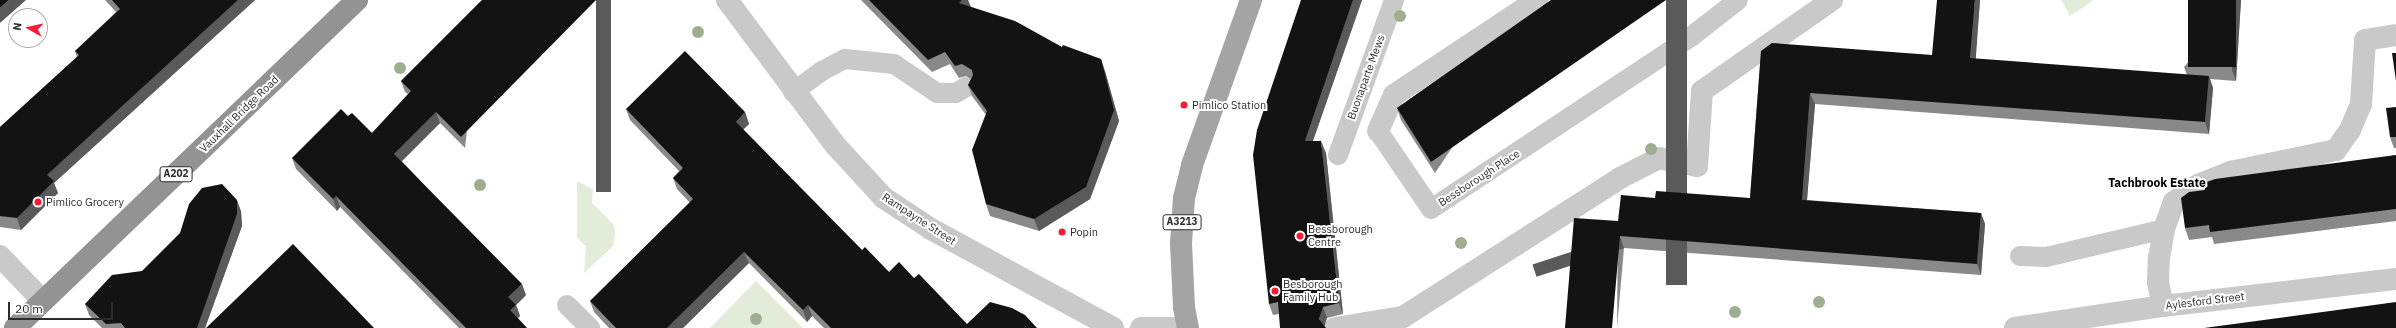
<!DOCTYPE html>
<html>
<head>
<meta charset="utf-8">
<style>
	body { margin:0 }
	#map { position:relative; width:2396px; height:328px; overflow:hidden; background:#fff; font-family:"IBM Plex Sans",sans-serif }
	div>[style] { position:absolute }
	.green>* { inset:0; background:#e3ecd8 }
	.lane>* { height:20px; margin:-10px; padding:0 10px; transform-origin:10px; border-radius:10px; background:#c9c9c9 }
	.street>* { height:22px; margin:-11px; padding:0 11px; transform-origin:11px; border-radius:11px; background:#c9c9c9 }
	.primary>* { height:22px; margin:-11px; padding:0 11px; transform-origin:11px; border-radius:11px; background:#a4a4a4 }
	.highway>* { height:22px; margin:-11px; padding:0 11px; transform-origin:11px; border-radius:11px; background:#939393 }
	.trees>* { width:12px; height:12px; margin:-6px; border-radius:50%; background:#9fae90 }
	.wall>* { inset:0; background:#898989 }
	.shaded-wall>* { inset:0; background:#5a5a5a; transform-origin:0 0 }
	.building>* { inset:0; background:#131313; transform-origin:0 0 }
	.dots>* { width:11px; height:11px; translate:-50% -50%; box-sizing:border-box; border:2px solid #fff; border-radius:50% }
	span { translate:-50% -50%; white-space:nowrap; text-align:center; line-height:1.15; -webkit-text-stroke:4px #fff; paint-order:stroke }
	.shield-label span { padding:1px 3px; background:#fff; border:1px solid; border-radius:3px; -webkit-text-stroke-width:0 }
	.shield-label { font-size:10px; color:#2c2c2c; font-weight:700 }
	.street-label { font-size:11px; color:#2c2c2c }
	.poi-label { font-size:11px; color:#2c2c2c }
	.left { translate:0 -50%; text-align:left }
	.neighbourhood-label { font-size:12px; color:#000; font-weight:700 }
	.north { position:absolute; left:8px; top:8px; width:40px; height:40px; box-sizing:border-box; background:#fff; border:1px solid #ababab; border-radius:50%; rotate:278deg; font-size:11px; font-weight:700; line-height:16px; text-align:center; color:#2c2c2c }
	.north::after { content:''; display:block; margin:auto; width:14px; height:18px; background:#f61c35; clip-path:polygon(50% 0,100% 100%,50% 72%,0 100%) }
	.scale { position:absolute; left:8px; top:302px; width:105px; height:18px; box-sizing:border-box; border:2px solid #2c2c2c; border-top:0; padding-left:5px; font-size:12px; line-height:14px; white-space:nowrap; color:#2c2c2c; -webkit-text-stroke:3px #fff; paint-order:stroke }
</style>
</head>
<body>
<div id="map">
	<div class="green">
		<i style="clip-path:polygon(2061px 0,2094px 0,2070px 16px)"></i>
		<i style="clip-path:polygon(577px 181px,593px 189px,592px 203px,614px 225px,615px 235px,613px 246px,584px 273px,586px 246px,577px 238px)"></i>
		<i style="clip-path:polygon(756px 281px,803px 328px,710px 328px)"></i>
	</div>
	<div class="lane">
		<i style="left:793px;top:92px;width:36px;rotate:-36deg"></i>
		<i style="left:822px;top:71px;width:26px;rotate:-28deg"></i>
		<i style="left:845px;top:59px;width:49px;rotate:5.8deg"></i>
		<i style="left:894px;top:64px;width:52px;rotate:34deg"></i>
		<i style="left:937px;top:93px;width:19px"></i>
		<i style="left:956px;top:93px;width:12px;rotate:-31deg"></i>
		<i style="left:1378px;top:131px;width:94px;rotate:55.8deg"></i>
		<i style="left:1431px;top:209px;width:313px;rotate:-33.5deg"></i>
		<i style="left:1692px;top:36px;width:58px;rotate:-38deg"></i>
		<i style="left:1338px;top:155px;width:165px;rotate:-70.1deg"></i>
		<i style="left:2020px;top:256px;width:26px;rotate:2deg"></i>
		<i style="left:2046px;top:257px;width:121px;rotate:-13.3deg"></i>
		<i style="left:567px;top:305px;width:33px;rotate:45deg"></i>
	</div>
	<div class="street">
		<i style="left:727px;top:0;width:182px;rotate:53.3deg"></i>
		<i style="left:836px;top:146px;width:71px;rotate:47.3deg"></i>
		<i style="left:884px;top:198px;width:56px;rotate:33.4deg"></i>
		<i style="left:931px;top:229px;width:207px;rotate:28.5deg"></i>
		<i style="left:1378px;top:131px;width:39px;rotate:-66deg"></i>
		<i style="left:1394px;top:95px;width:172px;rotate:-33.6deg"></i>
		<i style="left:0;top:256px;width:62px;rotate:46.3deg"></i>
		<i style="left:2163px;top:306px;width:25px;rotate:-102deg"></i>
		<i style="left:2158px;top:282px;width:24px;rotate:-88deg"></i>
		<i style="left:2159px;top:258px;width:29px;rotate:-80deg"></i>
		<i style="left:2164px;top:229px;width:29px;rotate:-70deg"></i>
		<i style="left:2174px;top:202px;width:29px;rotate:-35deg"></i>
		<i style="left:2198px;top:185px;width:35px;rotate:-22deg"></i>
		<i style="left:2230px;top:172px;width:108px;rotate:-11.7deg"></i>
		<i style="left:2336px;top:150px;width:24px;rotate:-55deg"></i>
		<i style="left:2350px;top:130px;width:28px;rotate:-67deg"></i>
		<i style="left:2361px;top:104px;width:64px;rotate:-86.4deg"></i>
		<i style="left:2365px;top:40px;width:31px;rotate:-9deg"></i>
		<i style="left:1141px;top:328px;width:34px"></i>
		<i style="left:1335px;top:328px;width:69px;rotate:-9.2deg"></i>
		<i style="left:1403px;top:317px;width:258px;rotate:-32.6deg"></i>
		<i style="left:1620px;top:178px;width:44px;rotate:-27.1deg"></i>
		<i style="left:1659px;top:158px;width:39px;rotate:12deg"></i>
		<i style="left:1697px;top:166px;width:75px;rotate:-86.2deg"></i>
		<i style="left:1702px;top:91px;width:159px;rotate:-35deg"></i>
		<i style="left:2015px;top:328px;width:150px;rotate:-8.5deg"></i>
		<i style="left:2163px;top:306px;width:235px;rotate:-6.6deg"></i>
	</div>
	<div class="primary">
		<i style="left:1188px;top:328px;width:21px;rotate:-101deg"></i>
		<i style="left:1184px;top:307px;width:64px;rotate:-92.7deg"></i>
		<i style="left:1181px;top:243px;width:45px;rotate:-86.2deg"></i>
		<i style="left:1184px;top:198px;width:34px;rotate:-76deg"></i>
		<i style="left:1192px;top:165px;width:175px;rotate:-70.3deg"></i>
	</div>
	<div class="highway">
		<i style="left:15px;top:328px;width:474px;rotate:-43.8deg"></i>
	</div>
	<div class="trees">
		<i style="left:1400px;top:16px"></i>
		<i style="left:698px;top:32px"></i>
		<i style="left:400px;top:68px"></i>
		<i style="left:1651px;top:149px"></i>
		<i style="left:480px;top:185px"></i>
		<i style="left:1461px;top:243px"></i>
		<i style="left:1819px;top:302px"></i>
		<i style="left:1735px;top:312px"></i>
		<i style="left:756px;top:319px"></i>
	</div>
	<div class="wall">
		<i style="clip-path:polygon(105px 0,255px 0,54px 183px,58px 193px,21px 230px,0 227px,0 127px,77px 57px,75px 51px,116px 12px)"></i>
		<i style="clip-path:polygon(482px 0,465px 148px,440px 123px,402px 161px,526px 295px,516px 305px,520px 316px,518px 318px,527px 328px,459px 328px,340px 207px,337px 211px,296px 169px,292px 158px,348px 116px,372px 133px,408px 94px,405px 92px,401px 81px)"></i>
		<i style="clip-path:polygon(861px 0,968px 0,971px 7px,1105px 71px,1119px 121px,1090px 199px,1039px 231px,990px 216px,986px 204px,986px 115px,972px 96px,968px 85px,971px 79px,966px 76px,959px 78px,950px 64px,932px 72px)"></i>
		<i style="clip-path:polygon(1301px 0,1362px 0,1313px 141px,1326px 153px,1343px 314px,1327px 318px,1279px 314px,1273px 315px,1269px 304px)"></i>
		<i style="clip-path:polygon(1551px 0,1435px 173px,1401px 120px,1397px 108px)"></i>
		<i style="clip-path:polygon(1980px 0,1975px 59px,2187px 75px,2184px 67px,2241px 0,2236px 81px,2210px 79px,2213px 88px,2209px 134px,1815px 104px,1807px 200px,1981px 213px,1985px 224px,1981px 275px,1624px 248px,1617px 328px,1618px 221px,1655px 198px,1750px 198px,1761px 51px,1932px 55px)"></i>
		<i style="clip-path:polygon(2396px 107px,2396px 148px,2394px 148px,2390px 137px)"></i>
		<i style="clip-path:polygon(626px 109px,745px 112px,749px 124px,743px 129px,862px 250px,889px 272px,914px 278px,967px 324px,1037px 328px,824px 328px,812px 316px,807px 322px,749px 263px,683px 328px,609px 328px,594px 312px,590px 301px,690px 203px,677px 189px,673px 178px,679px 171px,630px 120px)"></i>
		<i style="clip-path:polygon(2396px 155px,2396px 221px,2214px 244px,2212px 237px,2189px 240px,2185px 228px,2205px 190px)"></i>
		<i style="clip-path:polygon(241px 211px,242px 226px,205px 328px,102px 328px,89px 315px,85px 304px,142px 271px)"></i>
	</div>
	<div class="shaded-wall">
		<i style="clip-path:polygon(9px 0,26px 0,0 23px,0 8px)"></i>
		<i style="clip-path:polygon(238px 0,255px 0,54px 183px,58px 193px,21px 230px,17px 218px,47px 175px)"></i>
		<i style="left:596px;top:0;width:15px;height:192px"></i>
		<i style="clip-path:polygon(962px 0,968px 0,971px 8px,959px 3px)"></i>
		<i style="clip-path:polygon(1353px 0,1362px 0,1309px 152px,1305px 141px)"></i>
		<i style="left:1666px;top:0;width:21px;height:285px"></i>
		<i style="clip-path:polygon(1975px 0,1980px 0,1975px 70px,1970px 58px)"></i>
		<i style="clip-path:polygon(2236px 0,2241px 0,2236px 81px,2232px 70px)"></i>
		<i style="clip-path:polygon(1101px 59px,1105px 71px,1119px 121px,1090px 199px,1039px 231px,1034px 219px)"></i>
		<i style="clip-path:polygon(2209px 76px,2213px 88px,2209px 134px,2205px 122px)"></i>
		<i style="clip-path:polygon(1810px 93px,1815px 104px,1806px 211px,1802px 200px)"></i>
		<i style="clip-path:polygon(436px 112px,440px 123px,398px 165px,394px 154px)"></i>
		<i style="clip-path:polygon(745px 112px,749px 124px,740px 133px,736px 122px)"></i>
		<i style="clip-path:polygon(1321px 141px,1326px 153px,1343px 314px,1339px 303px)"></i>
		<i style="clip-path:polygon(336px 196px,340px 207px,337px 211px,333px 199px)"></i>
		<i style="clip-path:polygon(237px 200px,241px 211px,242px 226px,205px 328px,197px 328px)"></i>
		<i style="clip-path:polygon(1981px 213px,1985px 224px,1981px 275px,1977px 264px)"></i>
		<i style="left:1620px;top:236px;width:13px;height:92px;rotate:72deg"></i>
		<i style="clip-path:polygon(744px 252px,749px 263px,683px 328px,667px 328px)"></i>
		<i style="clip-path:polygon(522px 284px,526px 295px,516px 305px,520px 316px,514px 322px,510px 310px,508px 297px)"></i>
		<i style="clip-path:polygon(808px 305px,812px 316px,807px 322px,803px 310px)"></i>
		<i style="clip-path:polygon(1323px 307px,1327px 318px,1324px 328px,1319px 319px)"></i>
	</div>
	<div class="building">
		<i style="clip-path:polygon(0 0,9px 0,0 8px)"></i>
		<i style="clip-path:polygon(112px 0,238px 0,47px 175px,54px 181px,17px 218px,0 216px,0 127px,79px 55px,75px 51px,120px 9px)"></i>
		<i style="clip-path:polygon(482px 0,596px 0,461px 137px,436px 112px,394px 154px,522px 284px,508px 297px,516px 305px,510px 310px,527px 328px,466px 328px,336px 196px,333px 199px,292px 158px,341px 109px,348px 116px,352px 113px,372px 133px,411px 91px,401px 81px)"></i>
		<i style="clip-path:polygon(869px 0,962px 0,959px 3px,1015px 21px,1062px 47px,1063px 45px,1101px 59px,1114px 110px,1086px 187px,1034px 219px,986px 204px,972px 150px,987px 111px,968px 85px,973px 75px,972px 70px,962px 64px,955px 66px,945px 52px,928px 60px)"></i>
		<i style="clip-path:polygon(1301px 0,1353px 0,1305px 141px,1321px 141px,1339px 303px,1323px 307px,1319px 319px,1326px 328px,1280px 328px,1278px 302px,1269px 304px,1253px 155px,1257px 130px)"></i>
		<i style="clip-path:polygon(1551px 0,1666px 0,1431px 162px,1397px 108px)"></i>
		<i style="clip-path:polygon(1937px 0,1975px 0,1970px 58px,2209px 76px,2205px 122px,1810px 93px,1802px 200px,1981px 213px,1977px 264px,1620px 236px,1612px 328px,1565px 328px,1574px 218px,1618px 221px,1621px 195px,1655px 198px,1656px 191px,1750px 198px,1761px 51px,1772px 43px,1932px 55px)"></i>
		<i style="left:2188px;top:0;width:48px;height:67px"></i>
		<i style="clip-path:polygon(685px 51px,745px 112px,736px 122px,862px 250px,865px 247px,889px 272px,899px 262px,914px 278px,919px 274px,967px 324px,990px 302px,1012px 308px,1025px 315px,1037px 328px,831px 328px,808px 305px,803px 310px,744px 252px,667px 328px,616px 328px,590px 301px,693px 199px,673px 178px,683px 168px,626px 109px)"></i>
		<i style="clip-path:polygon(2392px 53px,2396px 53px,2396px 81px)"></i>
		<i style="clip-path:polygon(2396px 107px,2396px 137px,2390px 137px,2386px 108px)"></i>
		<i style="clip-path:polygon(2396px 155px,2396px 209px,2210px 232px,2209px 225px,2185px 228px,2181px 198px,2189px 192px,2205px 190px,2204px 183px,2215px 179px)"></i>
		<i style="clip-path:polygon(222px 184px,237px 200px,237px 214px,197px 328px,125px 328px,121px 323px,106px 324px,85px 304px,112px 275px,142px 271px,180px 233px,189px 204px,202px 188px)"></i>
		<i style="clip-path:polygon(293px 244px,374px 328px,206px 328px)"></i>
		<i style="clip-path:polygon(2396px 302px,2396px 328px,2204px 328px)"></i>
	</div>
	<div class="dots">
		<i style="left:1184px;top:105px;background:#f61c35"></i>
		<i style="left:38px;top:202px;background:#f61c35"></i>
		<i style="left:1062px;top:232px;background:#f61c35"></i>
		<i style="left:1300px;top:236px;background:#f61c35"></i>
		<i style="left:1275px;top:291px;background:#f61c35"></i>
	</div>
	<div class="shield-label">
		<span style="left:176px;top:174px">A202</span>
		<span style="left:1182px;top:222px">A3213</span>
	</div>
	<div class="street-label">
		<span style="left:1366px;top:77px;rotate:-70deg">Buonaparte Mews</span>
		<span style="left:239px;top:114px;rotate:-44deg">Vauxhall Bridge Road</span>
		<span style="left:1479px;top:178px;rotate:-33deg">Bessborough Place</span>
		<span style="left:919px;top:219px;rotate:33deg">Rampayne Street</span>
		<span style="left:2205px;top:301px;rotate:-7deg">Aylesford Street</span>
	</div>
	<div class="poi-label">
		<span class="left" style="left:1192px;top:105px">Pimlico Station</span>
		<span class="left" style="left:46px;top:202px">Pimlico Grocery</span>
		<span class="left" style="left:1308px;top:236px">Bessborough<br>Centre</span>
		<span class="left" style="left:1070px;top:232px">Popin</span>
		<span class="left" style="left:1283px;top:291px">Besborough<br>Family Hub</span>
	</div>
	<div class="neighbourhood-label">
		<span style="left:2157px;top:183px">Tachbrook Estate</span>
	</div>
	<div class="north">N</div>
	<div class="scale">20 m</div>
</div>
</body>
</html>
